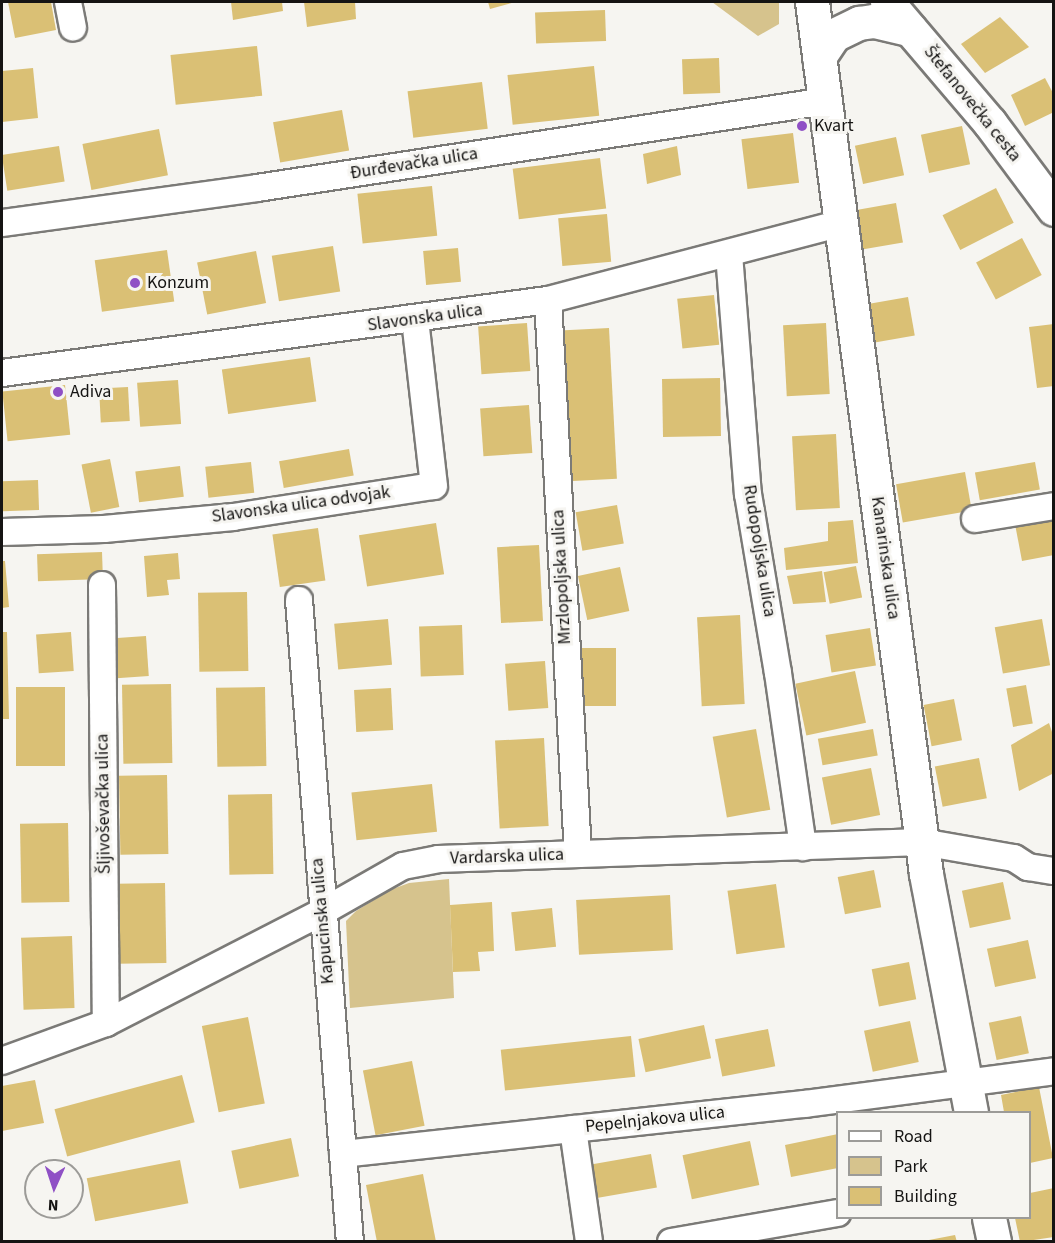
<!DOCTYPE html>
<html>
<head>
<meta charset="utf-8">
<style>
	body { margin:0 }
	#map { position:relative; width:1055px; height:1243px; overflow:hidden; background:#f6f5f1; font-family:"Source Sans 3",sans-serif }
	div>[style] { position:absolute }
	.green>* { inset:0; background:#d6c38d }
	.building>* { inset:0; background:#dac075; transform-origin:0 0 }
	.roads { filter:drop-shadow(2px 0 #7b7a77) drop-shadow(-2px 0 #7b7a77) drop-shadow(0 2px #7b7a77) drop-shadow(0 -2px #7b7a77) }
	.minor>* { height:26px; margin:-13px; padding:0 13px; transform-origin:13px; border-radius:13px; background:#fff }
	.tertiary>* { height:33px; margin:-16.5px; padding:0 16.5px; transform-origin:16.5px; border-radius:16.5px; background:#fff }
	.dots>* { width:16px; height:16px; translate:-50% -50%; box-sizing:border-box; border:3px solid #f6f5f1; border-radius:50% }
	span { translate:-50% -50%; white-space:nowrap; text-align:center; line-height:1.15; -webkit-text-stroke:6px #f6f5f1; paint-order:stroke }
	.street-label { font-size:18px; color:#151413 }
	.poi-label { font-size:18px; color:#151413 }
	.left { translate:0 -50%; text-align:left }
	.frame { position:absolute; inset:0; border:3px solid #151413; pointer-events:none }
	.legend { position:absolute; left:836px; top:1111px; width:195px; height:108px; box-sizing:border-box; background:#f6f5f1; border:2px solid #9c9b98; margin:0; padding:8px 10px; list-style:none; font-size:18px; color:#151413 }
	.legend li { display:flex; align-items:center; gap:12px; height:30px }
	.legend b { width:30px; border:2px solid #9c9b98 }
	.north { position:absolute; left:24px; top:1159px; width:60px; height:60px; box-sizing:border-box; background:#f6f5f1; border:2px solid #9c9b98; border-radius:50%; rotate:183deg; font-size:16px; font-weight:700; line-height:24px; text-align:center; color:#151413 }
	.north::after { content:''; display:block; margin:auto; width:21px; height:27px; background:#8f50c5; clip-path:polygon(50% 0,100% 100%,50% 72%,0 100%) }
</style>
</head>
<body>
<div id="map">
	<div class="green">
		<i style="clip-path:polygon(712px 2px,779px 2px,779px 24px,758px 36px)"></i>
		<i style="clip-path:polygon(449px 879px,454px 998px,350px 1008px,346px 921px,356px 911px,390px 890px,409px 883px)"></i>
	</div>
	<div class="building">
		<i style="clip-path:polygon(8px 2px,51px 2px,56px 30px,15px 38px)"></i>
		<i style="clip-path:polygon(231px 2px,282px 2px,283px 11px,233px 20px)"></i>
		<i style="clip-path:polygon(304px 2px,355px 2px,356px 19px,307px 27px)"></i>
		<i style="clip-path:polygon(488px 2px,515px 2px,490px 9px)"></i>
		<i style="left:605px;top:10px;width:31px;height:70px;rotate:88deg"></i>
		<i style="clip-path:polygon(1000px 17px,1029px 47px,985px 73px,961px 44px)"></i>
		<i style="left:257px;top:46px;width:50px;height:87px;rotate:84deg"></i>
		<i style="left:719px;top:58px;width:35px;height:37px;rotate:88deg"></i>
		<i style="left:594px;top:66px;width:50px;height:87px;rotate:84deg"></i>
		<i style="clip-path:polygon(33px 68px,38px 118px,2px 122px,2px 71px)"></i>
		<i style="clip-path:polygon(1045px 78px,1054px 95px,1054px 112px,1025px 126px,1011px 95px)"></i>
		<i style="left:482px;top:82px;width:47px;height:75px;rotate:83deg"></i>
		<i style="left:342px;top:110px;width:41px;height:70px;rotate:80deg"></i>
		<i style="left:962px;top:126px;width:39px;height:42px;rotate:78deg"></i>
		<i style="left:159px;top:129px;width:47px;height:78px;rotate:79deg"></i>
		<i style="left:793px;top:133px;width:50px;height:52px;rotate:83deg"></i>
		<i style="left:896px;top:137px;width:39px;height:42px;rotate:78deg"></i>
		<i style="left:59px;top:146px;width:36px;height:58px;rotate:81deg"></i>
		<i style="clip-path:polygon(677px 146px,681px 175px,647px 184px,643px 154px)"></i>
		<i style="left:600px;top:158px;width:51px;height:88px;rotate:83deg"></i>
		<i style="left:432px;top:186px;width:50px;height:75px;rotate:84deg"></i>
		<i style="left:996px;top:188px;width:39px;height:60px;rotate:63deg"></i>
		<i style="left:896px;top:203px;width:40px;height:43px;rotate:80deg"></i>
		<i style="left:607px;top:214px;width:48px;height:49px;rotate:85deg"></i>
		<i style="left:1022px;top:238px;width:42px;height:52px;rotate:62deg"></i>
		<i style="left:333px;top:246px;width:46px;height:62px;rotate:81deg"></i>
		<i style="left:458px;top:248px;width:34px;height:35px;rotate:85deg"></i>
		<i style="left:167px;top:250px;width:52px;height:73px;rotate:82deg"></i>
		<i style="left:256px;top:251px;width:53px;height:60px;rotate:79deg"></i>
		<i style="left:714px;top:295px;width:50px;height:37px;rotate:84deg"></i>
		<i style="left:908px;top:297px;width:39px;height:42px;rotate:80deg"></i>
		<i style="left:527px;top:323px;width:48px;height:49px;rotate:86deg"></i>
		<i style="left:826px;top:323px;width:71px;height:43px;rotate:87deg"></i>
		<i style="clip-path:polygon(1054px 324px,1054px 386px,1037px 388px,1029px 327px)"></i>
		<i style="left:609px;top:328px;width:151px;height:49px;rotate:87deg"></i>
		<i style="left:310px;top:357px;width:45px;height:89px;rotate:82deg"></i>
		<i style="left:720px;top:378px;width:58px;height:58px;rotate:89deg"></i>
		<i style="left:178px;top:380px;width:44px;height:41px;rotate:86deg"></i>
		<i style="left:65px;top:385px;width:50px;height:63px;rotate:84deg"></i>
		<i style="left:128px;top:387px;width:34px;height:29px;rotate:87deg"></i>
		<i style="left:529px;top:405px;width:48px;height:49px;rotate:86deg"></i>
		<i style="left:836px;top:434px;width:74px;height:44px;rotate:87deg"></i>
		<i style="left:349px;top:449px;width:27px;height:71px;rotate:80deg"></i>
		<i style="left:110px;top:459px;width:49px;height:29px;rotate:79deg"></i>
		<i style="left:251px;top:462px;width:31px;height:46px;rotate:84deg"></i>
		<i style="left:1035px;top:462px;width:28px;height:61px;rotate:80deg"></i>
		<i style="left:180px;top:466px;width:31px;height:45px;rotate:83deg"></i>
		<i style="left:965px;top:472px;width:39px;height:70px;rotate:80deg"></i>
		<i style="left:38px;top:480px;width:30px;height:36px;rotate:88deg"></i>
		<i style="left:617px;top:505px;width:39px;height:42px;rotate:80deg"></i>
		<i style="clip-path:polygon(1054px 516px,1054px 555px,1022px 561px,1015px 524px)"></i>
		<i style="clip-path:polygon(853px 520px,858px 563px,786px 570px,784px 548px,828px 541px,828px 522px)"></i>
		<i style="left:436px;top:523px;width:52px;height:78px;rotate:81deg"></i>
		<i style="left:318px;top:528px;width:53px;height:46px;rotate:82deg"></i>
		<i style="left:539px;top:545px;width:76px;height:42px;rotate:87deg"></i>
		<i style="left:102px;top:552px;width:27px;height:65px;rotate:88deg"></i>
		<i style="clip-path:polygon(178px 553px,180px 579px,167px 580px,169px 595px,147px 597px,144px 556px)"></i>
		<i style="clip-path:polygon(2px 561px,5px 561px,9px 607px,2px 608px)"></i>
		<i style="left:856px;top:566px;width:32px;height:33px;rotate:79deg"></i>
		<i style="left:620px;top:567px;width:45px;height:43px;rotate:78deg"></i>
		<i style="clip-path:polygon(822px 571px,826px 602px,793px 604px,787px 576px)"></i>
		<i style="left:247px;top:592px;width:79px;height:49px;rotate:89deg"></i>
		<i style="left:740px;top:615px;width:89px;height:43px;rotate:87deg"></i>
		<i style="left:388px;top:619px;width:46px;height:54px;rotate:85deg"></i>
		<i style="left:1042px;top:619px;width:47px;height:48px;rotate:80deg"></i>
		<i style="left:462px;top:625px;width:50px;height:43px;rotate:88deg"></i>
		<i style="left:870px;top:628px;width:38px;height:45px;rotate:81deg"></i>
		<i style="clip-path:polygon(2px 632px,7px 632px,9px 719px,2px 719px)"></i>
		<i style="left:71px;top:632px;width:39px;height:35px;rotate:86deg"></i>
		<i style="left:146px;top:636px;width:40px;height:36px;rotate:86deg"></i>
		<i style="left:616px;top:648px;width:58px;height:36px;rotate:90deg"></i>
		<i style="left:545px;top:661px;width:47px;height:40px;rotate:86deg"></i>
		<i style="left:855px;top:671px;width:53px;height:61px;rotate:78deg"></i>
		<i style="left:171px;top:684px;width:79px;height:49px;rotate:89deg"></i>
		<i style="left:1026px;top:685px;width:39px;height:20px;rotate:80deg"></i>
		<i style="left:16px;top:687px;width:49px;height:79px"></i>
		<i style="left:265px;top:687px;width:79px;height:49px;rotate:89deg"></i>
		<i style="left:391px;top:688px;width:42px;height:37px;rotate:87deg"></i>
		<i style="left:954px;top:699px;width:42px;height:31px;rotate:79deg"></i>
		<i style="clip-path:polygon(1049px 723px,1054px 738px,1054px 773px,1019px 791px,1011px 745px)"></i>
		<i style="left:756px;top:729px;width:82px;height:44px;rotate:80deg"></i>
		<i style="left:873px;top:729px;width:27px;height:56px;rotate:80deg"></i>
		<i style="left:544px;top:738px;width:88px;height:49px;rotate:87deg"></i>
		<i style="left:979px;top:758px;width:41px;height:45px;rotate:79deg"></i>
		<i style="left:871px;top:768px;width:48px;height:50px;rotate:79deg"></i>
		<i style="left:167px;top:775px;width:79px;height:48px;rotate:89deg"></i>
		<i style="left:432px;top:784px;width:48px;height:81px;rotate:84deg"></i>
		<i style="left:272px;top:794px;width:80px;height:44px;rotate:89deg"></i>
		<i style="left:68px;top:823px;width:79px;height:48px;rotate:89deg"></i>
		<i style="left:874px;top:870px;width:38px;height:37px;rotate:79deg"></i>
		<i style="left:1003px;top:882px;width:38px;height:42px;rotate:78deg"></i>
		<i style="left:165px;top:883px;width:80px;height:49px;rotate:89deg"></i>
		<i style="left:776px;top:884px;width:64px;height:49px;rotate:82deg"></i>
		<i style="left:670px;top:895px;width:55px;height:94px;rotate:87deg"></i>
		<i style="clip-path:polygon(492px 902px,494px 951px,478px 952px,480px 971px,453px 972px,450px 905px)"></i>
		<i style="left:552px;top:908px;width:39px;height:41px;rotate:84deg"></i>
		<i style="left:72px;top:936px;width:72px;height:51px;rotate:88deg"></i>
		<i style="left:1028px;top:940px;width:39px;height:42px;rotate:78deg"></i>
		<i style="left:909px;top:962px;width:38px;height:38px;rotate:79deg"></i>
		<i style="left:1021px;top:1016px;width:38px;height:33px;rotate:78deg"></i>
		<i style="left:248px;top:1017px;width:88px;height:47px;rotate:79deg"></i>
		<i style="left:910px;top:1021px;width:42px;height:47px;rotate:78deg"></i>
		<i style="left:704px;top:1025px;width:34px;height:67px;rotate:78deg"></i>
		<i style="left:768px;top:1029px;width:38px;height:54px;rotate:79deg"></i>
		<i style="left:631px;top:1036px;width:41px;height:131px;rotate:84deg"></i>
		<i style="left:412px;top:1061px;width:66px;height:50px;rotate:79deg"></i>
		<i style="left:182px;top:1075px;width:49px;height:132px;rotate:75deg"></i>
		<i style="clip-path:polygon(35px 1080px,44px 1123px,2px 1131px,2px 1086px)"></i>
		<i style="clip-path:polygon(1039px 1087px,1053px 1158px,1030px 1163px,1030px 1112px,1004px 1112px,1001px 1095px)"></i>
		<i style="clip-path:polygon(838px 1134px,838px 1168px,791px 1177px,785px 1145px)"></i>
		<i style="left:291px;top:1138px;width:39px;height:61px;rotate:78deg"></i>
		<i style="left:750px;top:1141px;width:45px;height:69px;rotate:78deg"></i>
		<i style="left:651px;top:1154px;width:34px;height:61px;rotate:80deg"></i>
		<i style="left:180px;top:1160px;width:44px;height:95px;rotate:79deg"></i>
		<i style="clip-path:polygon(423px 1174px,436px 1242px,377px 1242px,366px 1185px)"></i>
		<i style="clip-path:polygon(1054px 1188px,1054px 1237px,1020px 1242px,1015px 1218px,1030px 1218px,1030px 1193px)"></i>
		<i style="clip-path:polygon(955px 1235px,957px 1242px,929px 1242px,929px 1240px)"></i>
	</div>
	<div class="roads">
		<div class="minor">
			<i style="left:68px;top:2px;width:26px;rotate:79deg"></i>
			<i style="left:2px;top:223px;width:257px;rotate:-7.8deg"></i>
			<i style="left:257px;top:188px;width:576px;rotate:-8.69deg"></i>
			<i style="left:729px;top:254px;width:241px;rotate:85.5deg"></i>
			<i style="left:748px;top:494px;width:181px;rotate:80.5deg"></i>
			<i style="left:778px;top:673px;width:176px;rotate:81.8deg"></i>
			<i style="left:548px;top:300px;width:555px;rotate:86.9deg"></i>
			<i style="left:2px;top:373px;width:551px;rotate:-7.62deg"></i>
			<i style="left:548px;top:300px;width:303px;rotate:-14.7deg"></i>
			<i style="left:975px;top:519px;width:80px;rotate:-9.3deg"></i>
			<i style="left:2px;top:532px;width:102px;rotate:-1.7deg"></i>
			<i style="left:104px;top:529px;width:130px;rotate:-5.3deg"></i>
			<i style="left:233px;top:517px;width:203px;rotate:-8.8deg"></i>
			<i style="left:434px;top:486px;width:168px;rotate:-96.5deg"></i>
			<i style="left:102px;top:585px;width:438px;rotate:89.5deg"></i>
			<i style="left:299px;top:600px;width:644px;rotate:85.46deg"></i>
			<i style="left:2px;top:1061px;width:111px;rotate:-20.1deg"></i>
			<i style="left:106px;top:1023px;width:243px;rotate:-27.2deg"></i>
			<i style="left:322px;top:912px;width:93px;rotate:-29.6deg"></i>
			<i style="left:403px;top:866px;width:36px;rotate:-11deg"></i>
			<i style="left:438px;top:859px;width:484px;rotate:-2deg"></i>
			<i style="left:922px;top:842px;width:93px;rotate:9.9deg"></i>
			<i style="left:1014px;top:858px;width:17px;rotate:33deg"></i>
			<i style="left:1028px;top:867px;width:26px;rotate:9deg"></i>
			<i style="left:573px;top:1129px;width:114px;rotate:81.9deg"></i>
			<i style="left:343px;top:1154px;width:465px;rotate:-6.2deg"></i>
			<i style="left:805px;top:1104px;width:251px;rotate:-7.5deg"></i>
			<i style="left:671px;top:1242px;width:169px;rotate:-9.9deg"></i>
		</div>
		<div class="tertiary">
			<i style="left:812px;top:2px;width:879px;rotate:82.55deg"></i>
			<i style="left:926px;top:874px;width:242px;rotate:79.3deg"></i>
			<i style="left:887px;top:2px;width:159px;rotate:49.6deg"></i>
			<i style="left:990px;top:123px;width:107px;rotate:53.3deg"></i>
			<i style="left:819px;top:57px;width:27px;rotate:-56deg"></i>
			<i style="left:834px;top:35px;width:28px;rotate:-26deg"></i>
			<i style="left:859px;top:23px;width:15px;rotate:-8deg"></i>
			<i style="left:874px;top:21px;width:37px;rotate:13deg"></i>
			<i style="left:989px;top:1218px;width:25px;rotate:78deg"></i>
		</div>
	</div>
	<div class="dots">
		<i style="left:802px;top:126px;background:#8f50c5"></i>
		<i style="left:135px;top:283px;background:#8f50c5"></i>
		<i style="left:58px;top:392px;background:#8f50c5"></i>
	</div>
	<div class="street-label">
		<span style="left:972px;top:104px;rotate:51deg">Štefanovečka cesta</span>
		<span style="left:414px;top:164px;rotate:-9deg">Đurđevačka ulica</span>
		<span style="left:425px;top:318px;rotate:-8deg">Slavonska ulica</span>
		<span style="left:301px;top:505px;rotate:-8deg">Slavonska ulica odvojak</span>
		<span style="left:759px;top:551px;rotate:81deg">Rudopoljska ulica</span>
		<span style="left:885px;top:558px;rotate:82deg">Kanarinska ulica</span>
		<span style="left:562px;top:577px;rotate:-93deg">Mrzlopoljska ulica</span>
		<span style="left:104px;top:804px;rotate:-91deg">Šljivoševačka ulica</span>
		<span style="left:507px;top:857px;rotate:-2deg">Vardarska ulica</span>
		<span style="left:323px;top:921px;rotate:-95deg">Kapucinska ulica</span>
		<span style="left:655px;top:1120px;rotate:-6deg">Pepelnjakova ulica</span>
	</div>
	<div class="poi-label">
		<span class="left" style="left:814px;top:126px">Kvart</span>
		<span class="left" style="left:147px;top:283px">Konzum</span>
		<span class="left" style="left:70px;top:392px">Adiva</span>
	</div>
	<div class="frame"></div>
	<ul class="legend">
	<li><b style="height:8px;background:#fff"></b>Road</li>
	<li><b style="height:16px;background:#d6c38d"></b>Park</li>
	<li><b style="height:16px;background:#dac075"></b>Building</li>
	</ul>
	<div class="north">N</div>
</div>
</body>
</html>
